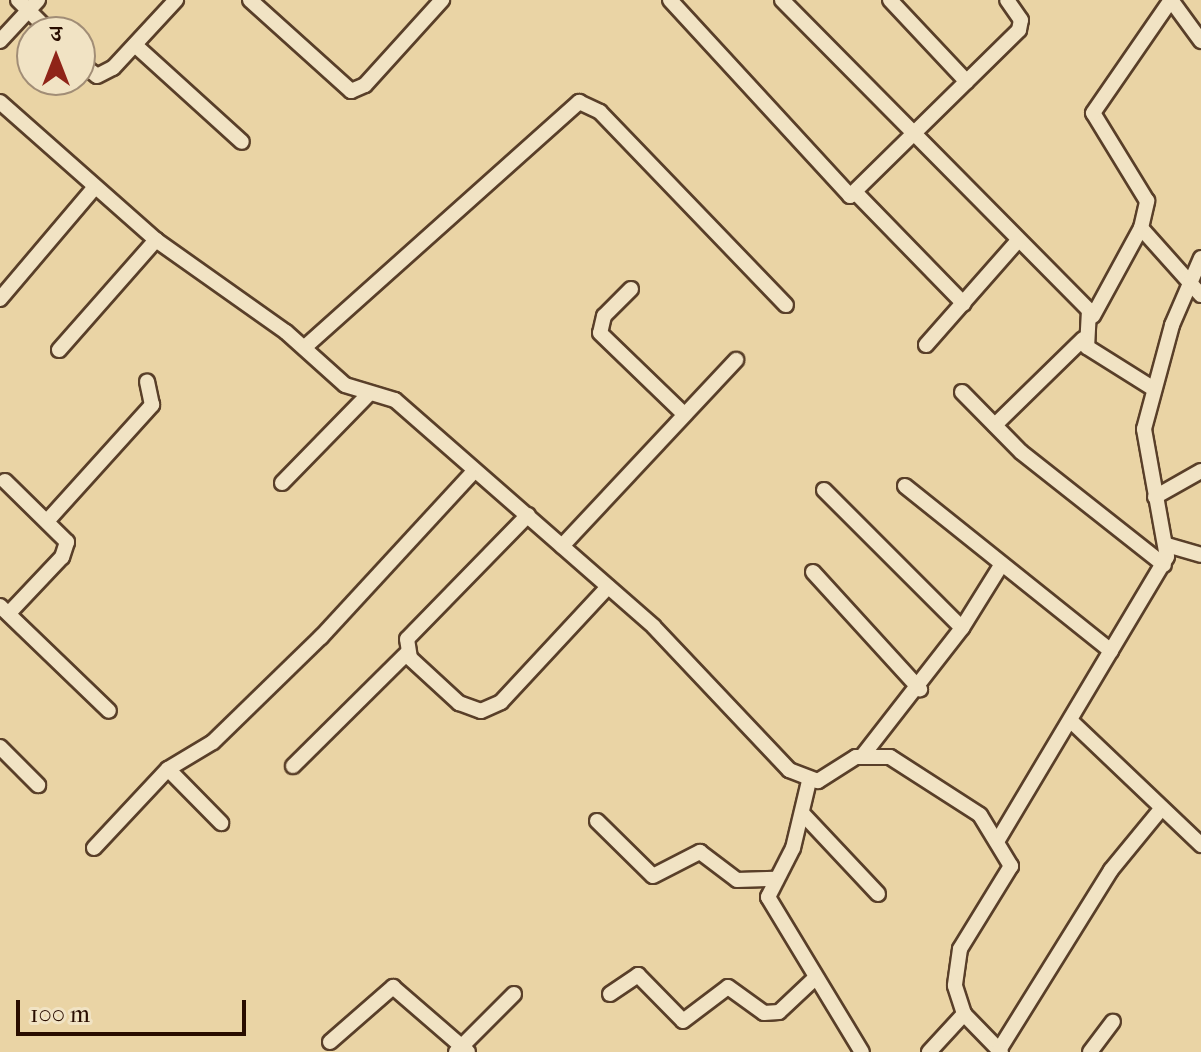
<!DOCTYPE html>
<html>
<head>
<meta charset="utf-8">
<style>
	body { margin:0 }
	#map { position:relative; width:1201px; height:1052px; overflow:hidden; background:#ead4a5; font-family:"IM FELL French Canon","Noto Serif Devanagari",serif }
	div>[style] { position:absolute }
	.roads { filter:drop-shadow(2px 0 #593f29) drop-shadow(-2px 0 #593f29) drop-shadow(0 2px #593f29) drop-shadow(0 -2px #593f29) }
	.street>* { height:14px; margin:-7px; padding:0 7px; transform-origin:7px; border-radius:7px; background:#f1e3c4 }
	span { translate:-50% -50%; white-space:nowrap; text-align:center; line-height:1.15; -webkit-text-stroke:7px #f1e3c4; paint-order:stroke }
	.north { position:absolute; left:16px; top:16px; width:80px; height:80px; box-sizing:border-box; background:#f1e3c4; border:2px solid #a18d76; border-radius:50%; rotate:0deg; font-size:22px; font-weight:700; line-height:32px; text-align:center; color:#290d00 }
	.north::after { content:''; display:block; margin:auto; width:28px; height:36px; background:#8f2418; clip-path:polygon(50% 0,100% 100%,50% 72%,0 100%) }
	.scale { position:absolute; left:16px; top:1000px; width:230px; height:36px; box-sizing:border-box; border:4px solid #290d00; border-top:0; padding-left:10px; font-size:24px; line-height:28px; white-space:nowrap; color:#290d00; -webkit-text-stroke:6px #f1e3c4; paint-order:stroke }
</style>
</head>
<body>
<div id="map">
	<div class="roads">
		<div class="street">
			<i style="left:18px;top:0;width:45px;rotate:45deg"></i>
			<i style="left:250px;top:0;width:136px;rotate:42deg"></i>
			<i style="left:351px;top:91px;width:15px;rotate:-23deg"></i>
			<i style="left:365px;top:85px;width:115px;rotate:-47.8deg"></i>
			<i style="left:670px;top:0;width:266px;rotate:47.4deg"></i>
			<i style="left:850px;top:196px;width:237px;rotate:-44.5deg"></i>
			<i style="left:1019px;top:30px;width:10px;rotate:-79deg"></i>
			<i style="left:1021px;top:20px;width:24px;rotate:-125deg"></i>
			<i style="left:782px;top:0;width:436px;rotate:45.3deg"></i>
			<i style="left:1089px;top:310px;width:37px;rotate:93deg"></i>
			<i style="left:1087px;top:347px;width:79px;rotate:32.1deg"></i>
			<i style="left:890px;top:0;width:112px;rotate:46.8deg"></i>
			<i style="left:1171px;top:0;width:51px;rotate:53.8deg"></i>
			<i style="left:0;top:41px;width:56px;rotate:-47.2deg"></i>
			<i style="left:135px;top:45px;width:144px;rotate:42.2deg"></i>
			<i style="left:80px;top:63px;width:21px;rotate:37deg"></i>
			<i style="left:97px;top:76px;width:18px;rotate:-27deg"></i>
			<i style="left:113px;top:68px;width:93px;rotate:-47.2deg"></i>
			<i style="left:0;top:102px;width:208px;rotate:41.5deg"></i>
			<i style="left:156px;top:240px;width:159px;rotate:35.3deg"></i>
			<i style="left:286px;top:332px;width:79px;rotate:41.9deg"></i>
			<i style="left:345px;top:385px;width:52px;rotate:16.7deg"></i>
			<i style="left:395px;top:400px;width:344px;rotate:41.2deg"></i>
			<i style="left:654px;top:627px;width:197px;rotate:46.6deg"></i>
			<i style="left:789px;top:770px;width:31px;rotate:21deg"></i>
			<i style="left:818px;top:781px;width:45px;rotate:-32.3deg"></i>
			<i style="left:856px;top:757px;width:34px"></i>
			<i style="left:890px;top:757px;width:107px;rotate:32.8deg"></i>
			<i style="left:980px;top:815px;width:60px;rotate:58.7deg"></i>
			<i style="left:1011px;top:866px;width:97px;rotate:121.6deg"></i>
			<i style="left:960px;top:949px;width:37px;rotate:98deg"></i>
			<i style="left:955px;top:986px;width:29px;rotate:72deg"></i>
			<i style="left:964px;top:1014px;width:53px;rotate:45.8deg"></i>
			<i style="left:857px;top:194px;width:153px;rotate:45.8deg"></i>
			<i style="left:1141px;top:228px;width:90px;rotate:48.2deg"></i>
			<i style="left:631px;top:289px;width:38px;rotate:135deg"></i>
			<i style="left:604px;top:316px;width:17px;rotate:103deg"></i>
			<i style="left:600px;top:333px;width:117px;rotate:44deg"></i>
			<i style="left:0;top:299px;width:147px;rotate:-49.7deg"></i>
			<i style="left:1093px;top:316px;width:100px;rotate:-61.4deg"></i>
			<i style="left:1141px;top:228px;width:28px;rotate:-77deg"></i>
			<i style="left:1147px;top:201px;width:103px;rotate:-121.5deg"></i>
			<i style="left:1093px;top:113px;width:137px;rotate:-55.4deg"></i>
			<i style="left:926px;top:345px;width:136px;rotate:-48.6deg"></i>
			<i style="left:305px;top:347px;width:368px;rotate:-41.8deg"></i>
			<i style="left:579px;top:102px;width:23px;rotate:25deg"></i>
			<i style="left:600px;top:112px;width:268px;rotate:46.1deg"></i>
			<i style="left:59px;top:350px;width:147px;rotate:-48.6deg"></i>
			<i style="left:962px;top:392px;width:84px;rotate:45.5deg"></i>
			<i style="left:1021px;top:452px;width:182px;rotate:38.3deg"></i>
			<i style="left:995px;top:425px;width:123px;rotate:-44.3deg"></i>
			<i style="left:5px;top:481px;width:87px;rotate:44.5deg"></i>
			<i style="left:67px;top:542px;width:16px;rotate:108deg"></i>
			<i style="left:62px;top:557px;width:77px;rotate:133.4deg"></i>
			<i style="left:282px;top:483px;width:124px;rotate:-45.7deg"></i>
			<i style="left:905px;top:486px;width:264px;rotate:38.7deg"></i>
			<i style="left:824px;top:490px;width:195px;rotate:45deg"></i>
			<i style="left:962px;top:628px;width:160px;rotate:127.9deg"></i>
			<i style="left:1155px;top:497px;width:53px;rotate:-29.5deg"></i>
			<i style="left:528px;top:515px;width:173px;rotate:134.3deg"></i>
			<i style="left:407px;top:639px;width:19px;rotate:81deg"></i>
			<i style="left:410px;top:658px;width:67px;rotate:42.6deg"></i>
			<i style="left:459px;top:703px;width:23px;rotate:20deg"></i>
			<i style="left:481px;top:711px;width:22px;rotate:-24deg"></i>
			<i style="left:501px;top:702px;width:157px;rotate:-47.1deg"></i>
			<i style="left:49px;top:519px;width:154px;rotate:-47.9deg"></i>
			<i style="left:152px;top:405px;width:24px;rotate:-102deg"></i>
			<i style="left:1167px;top:545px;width:35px;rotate:16deg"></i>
			<i style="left:562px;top:546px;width:255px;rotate:-46.9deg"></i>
			<i style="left:813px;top:572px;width:159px;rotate:47.6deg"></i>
			<i style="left:0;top:606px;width:151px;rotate:43.9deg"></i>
			<i style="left:962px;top:628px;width:72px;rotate:-58.1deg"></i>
			<i style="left:1071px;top:721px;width:180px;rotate:43.6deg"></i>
			<i style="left:0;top:747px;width:54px;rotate:45deg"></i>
			<i style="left:293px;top:766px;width:161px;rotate:-44.7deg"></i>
			<i style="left:168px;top:769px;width:76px;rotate:45.5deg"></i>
			<i style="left:809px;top:781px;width:69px;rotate:103.4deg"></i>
			<i style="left:793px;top:848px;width:55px;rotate:117deg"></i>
			<i style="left:768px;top:897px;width:181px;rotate:58.8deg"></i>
			<i style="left:802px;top:813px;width:111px;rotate:46.8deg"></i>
			<i style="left:597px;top:821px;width:78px;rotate:44.5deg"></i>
			<i style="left:653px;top:876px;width:53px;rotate:-27.1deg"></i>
			<i style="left:700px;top:852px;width:46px;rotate:37.1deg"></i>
			<i style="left:737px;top:880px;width:38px;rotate:-2deg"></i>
			<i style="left:998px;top:840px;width:330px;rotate:-59.2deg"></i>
			<i style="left:1167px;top:557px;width:130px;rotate:-100.2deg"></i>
			<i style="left:1144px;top:429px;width:108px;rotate:-74.9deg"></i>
			<i style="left:1172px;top:325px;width:73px;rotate:-66.6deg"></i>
			<i style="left:94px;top:848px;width:108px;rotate:-46.9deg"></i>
			<i style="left:168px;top:769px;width:52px;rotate:-31deg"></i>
			<i style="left:213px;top:742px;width:151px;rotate:-44.2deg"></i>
			<i style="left:321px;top:637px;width:226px;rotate:-47.3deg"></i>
			<i style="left:610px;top:994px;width:34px;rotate:-34deg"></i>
			<i style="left:638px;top:975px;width:64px;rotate:45.6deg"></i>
			<i style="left:683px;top:1021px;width:56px;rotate:-37.1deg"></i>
			<i style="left:728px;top:987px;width:44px;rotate:35.8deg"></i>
			<i style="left:764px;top:1013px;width:15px;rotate:-4deg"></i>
			<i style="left:779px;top:1012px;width:48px;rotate:-43.3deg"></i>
			<i style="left:330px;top:1042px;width:84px;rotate:-41.1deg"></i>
			<i style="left:393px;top:987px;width:99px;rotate:40.9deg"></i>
			<i style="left:999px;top:1050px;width:212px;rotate:-58.1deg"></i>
			<i style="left:1111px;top:870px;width:80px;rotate:-50.6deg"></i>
			<i style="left:456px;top:1052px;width:82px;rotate:-45deg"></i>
			<i style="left:929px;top:1052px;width:52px;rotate:-47.4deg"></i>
			<i style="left:1090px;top:1052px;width:38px;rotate:-53deg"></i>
		</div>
	</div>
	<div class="north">उ</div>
	<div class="scale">100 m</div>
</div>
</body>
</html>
